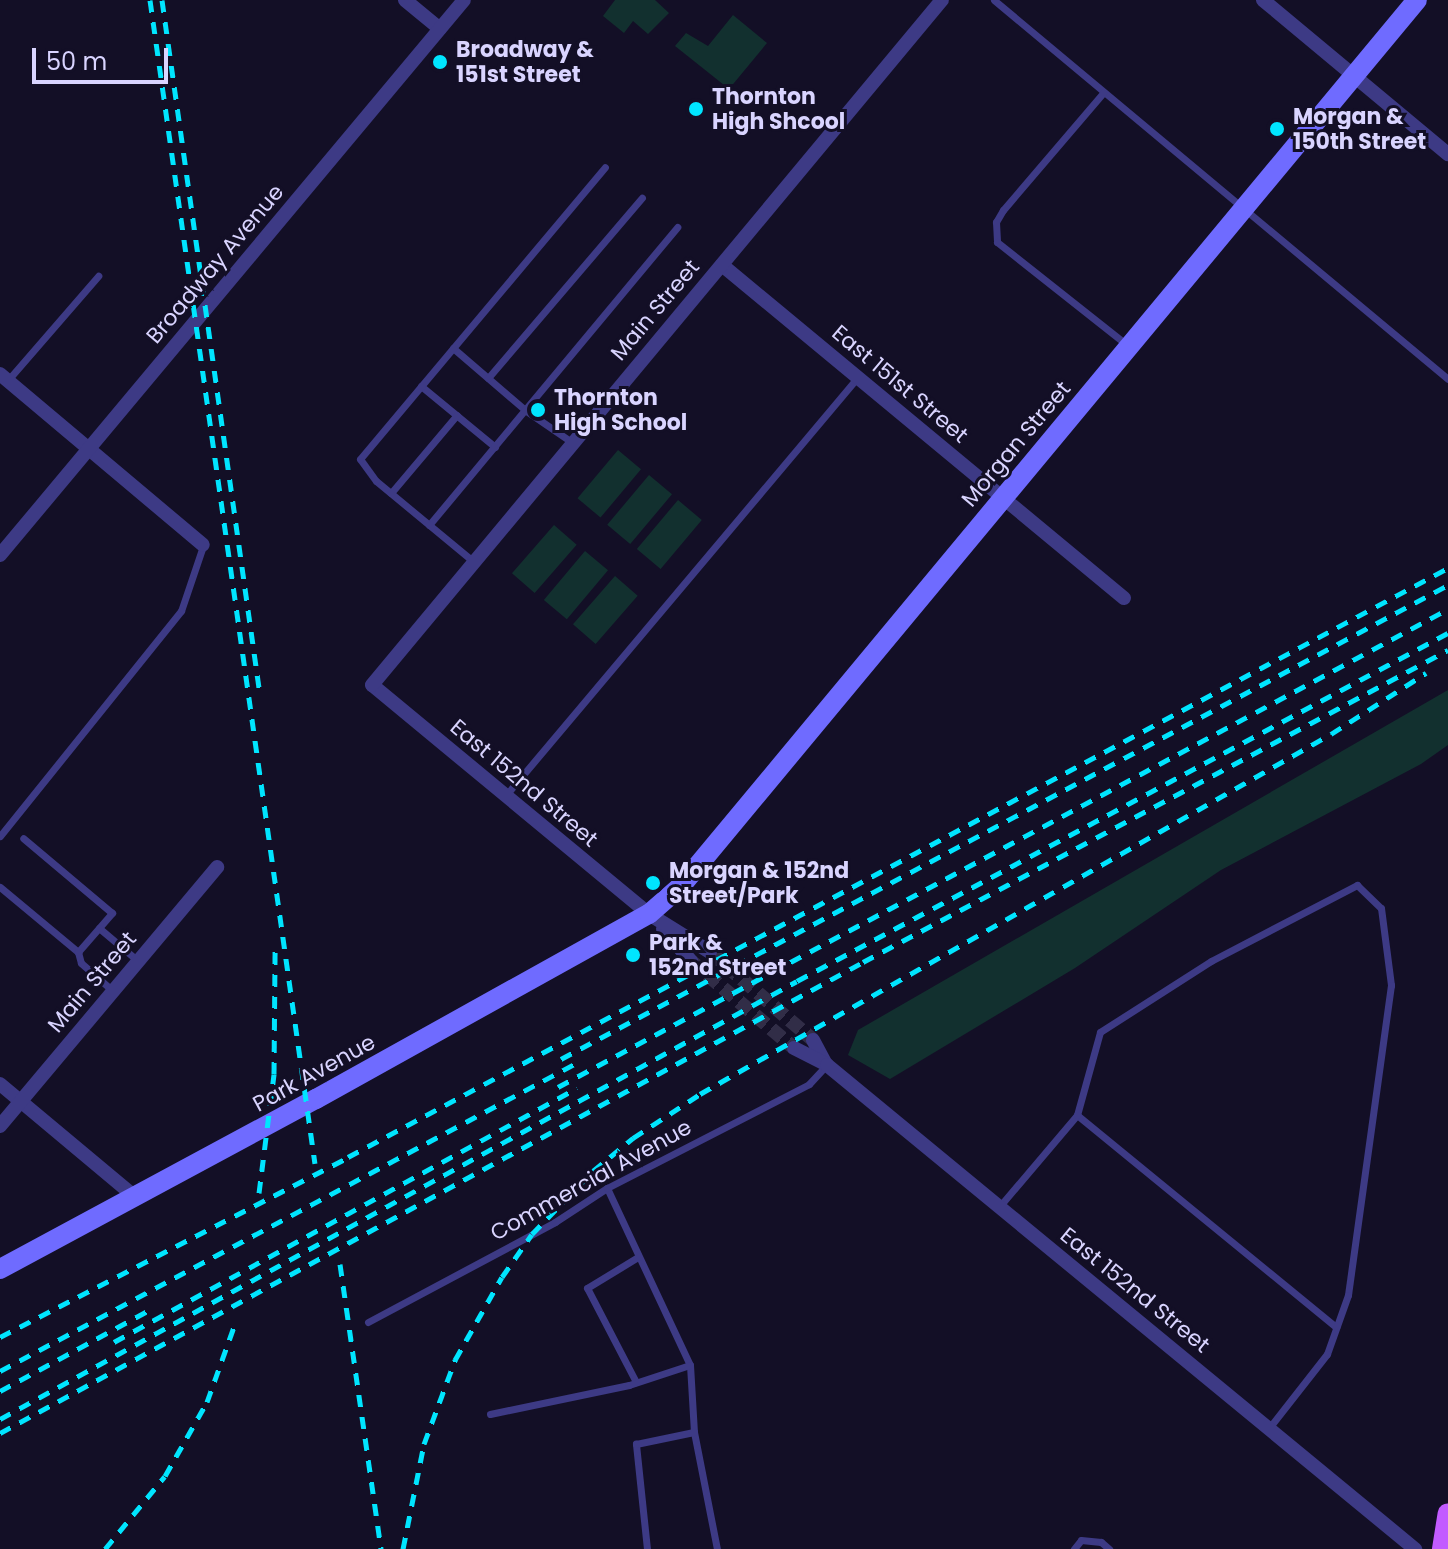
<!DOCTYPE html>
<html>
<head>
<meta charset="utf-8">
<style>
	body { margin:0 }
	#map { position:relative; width:1448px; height:1549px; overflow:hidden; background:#130f26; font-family:Poppins,sans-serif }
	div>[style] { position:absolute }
	.green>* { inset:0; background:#12302f; transform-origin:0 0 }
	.street-tunnel>* { height:14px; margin-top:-7px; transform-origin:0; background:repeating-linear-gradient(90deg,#312d47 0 14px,transparent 0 21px) }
	.lane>* { height:7px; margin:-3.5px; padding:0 3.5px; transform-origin:3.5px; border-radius:3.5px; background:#3d3a85 }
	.street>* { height:14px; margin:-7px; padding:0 7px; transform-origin:7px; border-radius:7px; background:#3d3a85 }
	.secondary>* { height:20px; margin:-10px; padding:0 10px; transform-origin:10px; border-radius:10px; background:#6f6bff }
	.primary>* { height:20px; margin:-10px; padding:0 10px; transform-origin:10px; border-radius:10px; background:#c25bff }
	.rail>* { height:5px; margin-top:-2.5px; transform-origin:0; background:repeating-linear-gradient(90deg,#00e5ff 0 12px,transparent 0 22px) }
	.dots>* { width:22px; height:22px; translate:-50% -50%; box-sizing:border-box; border:4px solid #130f26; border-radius:50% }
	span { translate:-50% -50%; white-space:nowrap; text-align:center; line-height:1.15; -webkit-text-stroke:6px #130f26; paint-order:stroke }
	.poi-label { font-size:22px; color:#d9d4ff; font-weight:700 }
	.left { translate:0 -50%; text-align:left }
	.street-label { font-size:22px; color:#d9d4ff }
	.scale { position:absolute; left:32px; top:48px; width:136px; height:36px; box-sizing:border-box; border:4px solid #d9d4ff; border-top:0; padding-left:10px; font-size:24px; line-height:28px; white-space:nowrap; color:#d9d4ff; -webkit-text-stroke:6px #130f26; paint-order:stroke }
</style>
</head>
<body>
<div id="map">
	<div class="green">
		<i style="clip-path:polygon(615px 0,655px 0,669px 13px,648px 34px,633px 21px,624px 33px,603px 16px)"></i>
		<i style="clip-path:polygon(733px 15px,767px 43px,729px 89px,675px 46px,686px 33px,708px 46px)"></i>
		<i style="left:618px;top:450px;width:30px;height:63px;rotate:40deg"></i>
		<i style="left:649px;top:475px;width:30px;height:65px;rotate:40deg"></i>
		<i style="left:678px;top:500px;width:31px;height:64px;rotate:40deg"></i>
		<i style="left:554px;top:525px;width:30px;height:64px;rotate:41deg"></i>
		<i style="left:585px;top:551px;width:30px;height:64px;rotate:40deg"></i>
		<i style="left:615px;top:576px;width:30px;height:64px;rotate:41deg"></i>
		<i style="clip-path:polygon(1448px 690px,1448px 745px,1421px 764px,1221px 870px,1075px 968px,890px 1079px,848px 1055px,858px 1030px)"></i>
	</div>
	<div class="street-tunnel">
		<i style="left:710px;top:952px;width:135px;rotate:40.5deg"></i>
		<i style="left:691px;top:961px;width:135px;rotate:40.2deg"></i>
	</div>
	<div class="lane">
		<i style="left:994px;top:0;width:591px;rotate:39.86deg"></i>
		<i style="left:1103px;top:93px;width:154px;rotate:130.5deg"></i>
		<i style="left:1003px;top:210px;width:14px;rotate:120deg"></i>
		<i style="left:996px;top:222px;width:20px;rotate:87deg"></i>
		<i style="left:997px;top:242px;width:166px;rotate:38.4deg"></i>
		<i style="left:453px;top:348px;width:95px;rotate:40.7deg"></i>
		<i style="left:525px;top:410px;width:58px;rotate:34.5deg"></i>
		<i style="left:488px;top:378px;width:237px;rotate:-49.5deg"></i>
		<i style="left:8px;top:380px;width:138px;rotate:-49.1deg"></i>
		<i style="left:421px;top:386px;width:96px;rotate:39.5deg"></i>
		<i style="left:391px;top:493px;width:102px;rotate:-49.8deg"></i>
		<i style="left:429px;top:525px;width:388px;rotate:-50.2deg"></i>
		<i style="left:474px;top:562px;width:127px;rotate:-140.4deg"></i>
		<i style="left:376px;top:481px;width:27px;rotate:-126deg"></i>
		<i style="left:360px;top:459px;width:381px;rotate:-50deg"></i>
		<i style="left:506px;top:795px;width:546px;rotate:-49.9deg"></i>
		<i style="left:0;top:836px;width:289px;rotate:-51.2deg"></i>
		<i style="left:181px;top:611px;width:69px;rotate:-71.3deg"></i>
		<i style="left:0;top:887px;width:102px;rotate:39.8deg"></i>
		<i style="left:78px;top:952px;width:52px;rotate:-48.9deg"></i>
		<i style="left:112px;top:913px;width:116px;rotate:-139.9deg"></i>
		<i style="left:99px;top:928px;width:51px;rotate:40.2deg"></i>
		<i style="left:78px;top:952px;width:11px;rotate:75deg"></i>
		<i style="left:81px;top:963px;width:43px;rotate:41.2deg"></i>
		<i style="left:1077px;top:1115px;width:335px;rotate:39.3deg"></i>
		<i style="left:607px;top:1188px;width:195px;rotate:64.9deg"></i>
		<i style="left:690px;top:1365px;width:67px;rotate:86.6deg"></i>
		<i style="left:694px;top:1432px;width:119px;rotate:78.9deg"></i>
		<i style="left:999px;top:1207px;width:121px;rotate:-49.7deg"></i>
		<i style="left:1077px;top:1115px;width:86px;rotate:-74.5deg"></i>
		<i style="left:1100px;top:1032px;width:132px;rotate:-32.6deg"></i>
		<i style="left:1211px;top:961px;width:165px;rotate:-27.5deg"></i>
		<i style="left:1357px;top:885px;width:33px;rotate:44deg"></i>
		<i style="left:1381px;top:908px;width:78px;rotate:82.6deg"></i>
		<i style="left:1391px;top:985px;width:313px;rotate:97.9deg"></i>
		<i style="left:1348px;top:1295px;width:63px;rotate:109.6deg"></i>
		<i style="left:1327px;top:1354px;width:94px;rotate:128.1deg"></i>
		<i style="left:368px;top:1322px;width:212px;rotate:-28.1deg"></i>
		<i style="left:555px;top:1222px;width:62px;rotate:-33.2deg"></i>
		<i style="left:607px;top:1188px;width:227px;rotate:-27.2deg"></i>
		<i style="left:809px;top:1084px;width:26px;rotate:-47deg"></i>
		<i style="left:636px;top:1382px;width:106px;rotate:-117.5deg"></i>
		<i style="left:587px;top:1288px;width:60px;rotate:-31.3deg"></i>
		<i style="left:490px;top:1414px;width:142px;rotate:-11.8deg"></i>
		<i style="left:629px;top:1385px;width:64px;rotate:-18.2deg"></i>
		<i style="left:647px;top:1549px;width:106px;rotate:-96deg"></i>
		<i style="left:636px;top:1444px;width:59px;rotate:-11.7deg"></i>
		<i style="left:1074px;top:1549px;width:11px;rotate:-52deg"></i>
		<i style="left:1081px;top:1540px;width:20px;rotate:6deg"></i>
		<i style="left:1101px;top:1542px;width:11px;rotate:41deg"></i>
	</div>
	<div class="street">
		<i style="left:405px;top:0;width:45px;rotate:39.6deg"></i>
		<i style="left:1263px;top:0;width:241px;rotate:39.8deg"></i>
		<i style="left:722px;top:265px;width:522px;rotate:39.64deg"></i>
		<i style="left:0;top:374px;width:265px;rotate:40.1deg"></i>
		<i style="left:0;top:555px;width:723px;rotate:-50.1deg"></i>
		<i style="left:663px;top:929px;width:43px;rotate:48.8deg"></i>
		<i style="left:710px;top:952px;width:72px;rotate:-148.1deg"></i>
		<i style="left:649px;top:914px;width:359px;rotate:-140.4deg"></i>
		<i style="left:372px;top:685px;width:891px;rotate:-50.24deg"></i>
		<i style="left:813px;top:1040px;width:27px;rotate:62deg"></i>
		<i style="left:794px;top:1048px;width:37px;rotate:27deg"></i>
		<i style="left:827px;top:1065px;width:762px;rotate:39.46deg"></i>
		<i style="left:0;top:1084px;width:176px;rotate:39.9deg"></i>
		<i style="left:0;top:1126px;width:338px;rotate:-50deg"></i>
	</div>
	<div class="secondary">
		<i style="left:0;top:1269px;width:359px;rotate:-28.3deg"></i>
		<i style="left:316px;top:1099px;width:381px;rotate:-29.1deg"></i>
		<i style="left:649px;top:914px;width:41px;rotate:-41.1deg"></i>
		<i style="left:680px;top:887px;width:1153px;rotate:-50.28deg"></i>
	</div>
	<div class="primary">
		<i style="left:1442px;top:1549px;width:36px;rotate:-81deg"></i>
	</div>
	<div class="rail">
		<i style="left:150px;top:0;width:1175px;rotate:81.93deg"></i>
		<i style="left:162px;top:0;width:702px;rotate:81.97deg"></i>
		<i style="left:561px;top:1059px;width:1006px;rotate:-28.12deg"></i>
		<i style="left:558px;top:1087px;width:1010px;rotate:-28.24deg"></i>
		<i style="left:259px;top:1193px;width:120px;rotate:-82.8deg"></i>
		<i style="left:274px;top:1074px;width:124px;rotate:-89.5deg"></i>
		<i style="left:340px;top:1264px;width:288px;rotate:81.8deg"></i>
		<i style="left:0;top:1337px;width:392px;rotate:-27.3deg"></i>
		<i style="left:348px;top:1157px;width:1248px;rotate:-28.17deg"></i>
		<i style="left:114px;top:1342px;width:528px;rotate:-28.75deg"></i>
		<i style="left:0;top:1371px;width:658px;rotate:-28.12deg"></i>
		<i style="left:0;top:1391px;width:172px;rotate:-28.5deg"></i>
		<i style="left:0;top:1419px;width:909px;rotate:-28.79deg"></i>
		<i style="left:797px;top:981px;width:738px;rotate:-28.13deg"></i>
		<i style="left:0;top:1433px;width:983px;rotate:-28.62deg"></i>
		<i style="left:863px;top:962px;width:663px;rotate:-28.07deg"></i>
		<i style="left:105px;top:1549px;width:94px;rotate:-50.6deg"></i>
		<i style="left:165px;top:1476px;width:85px;rotate:-60.4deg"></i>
		<i style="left:207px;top:1402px;width:83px;rotate:-70.3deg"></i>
		<i style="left:403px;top:1549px;width:107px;rotate:-78.7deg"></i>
		<i style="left:424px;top:1444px;width:90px;rotate:-69.7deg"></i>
		<i style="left:455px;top:1360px;width:95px;rotate:-60.5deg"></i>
		<i style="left:502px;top:1277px;width:52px;rotate:-55.1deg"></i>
		<i style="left:532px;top:1234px;width:88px;rotate:-45.9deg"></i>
		<i style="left:593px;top:1171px;width:52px;rotate:-39.5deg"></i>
		<i style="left:633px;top:1138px;width:80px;rotate:-33.3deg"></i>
		<i style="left:700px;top:1094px;width:726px;rotate:-29.71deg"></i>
		<i style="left:1331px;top:734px;width:113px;rotate:-32.7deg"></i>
	</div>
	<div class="dots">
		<i style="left:440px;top:62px;background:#00e5ff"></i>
		<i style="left:696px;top:109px;background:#00e5ff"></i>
		<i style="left:1277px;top:129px;background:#00e5ff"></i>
		<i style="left:538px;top:410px;background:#00e5ff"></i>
		<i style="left:653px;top:883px;background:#00e5ff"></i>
		<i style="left:633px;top:955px;background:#00e5ff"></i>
	</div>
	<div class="poi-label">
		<span class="left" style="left:456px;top:62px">Broadway &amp;<br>151st Street</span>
		<span class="left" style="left:712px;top:109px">Thornton<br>High Shcool</span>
		<span class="left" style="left:1293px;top:129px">Morgan &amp;<br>150th Street</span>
		<span class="left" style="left:554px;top:410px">Thornton<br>High School</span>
		<span class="left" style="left:669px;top:883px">Morgan &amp; 152nd<br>Street/Park</span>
		<span class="left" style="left:649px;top:955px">Park &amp;<br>152nd Street</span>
	</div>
	<div class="street-label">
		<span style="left:215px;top:264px;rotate:-50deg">Broadway Avenue</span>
		<span style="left:655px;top:310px;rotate:-50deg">Main Street</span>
		<span style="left:900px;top:384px;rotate:40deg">East 151st Street</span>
		<span style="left:1016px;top:444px;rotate:-50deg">Morgan Street</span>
		<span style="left:524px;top:783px;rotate:40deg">East 152nd Street</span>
		<span style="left:92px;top:982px;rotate:-50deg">Main Street</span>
		<span style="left:314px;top:1073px;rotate:-29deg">Park Avenue</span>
		<span style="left:591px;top:1180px;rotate:-29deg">Commercial Avenue</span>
		<span style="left:1135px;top:1290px;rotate:39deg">East 152nd Street</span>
	</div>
	<div class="scale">50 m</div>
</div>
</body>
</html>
